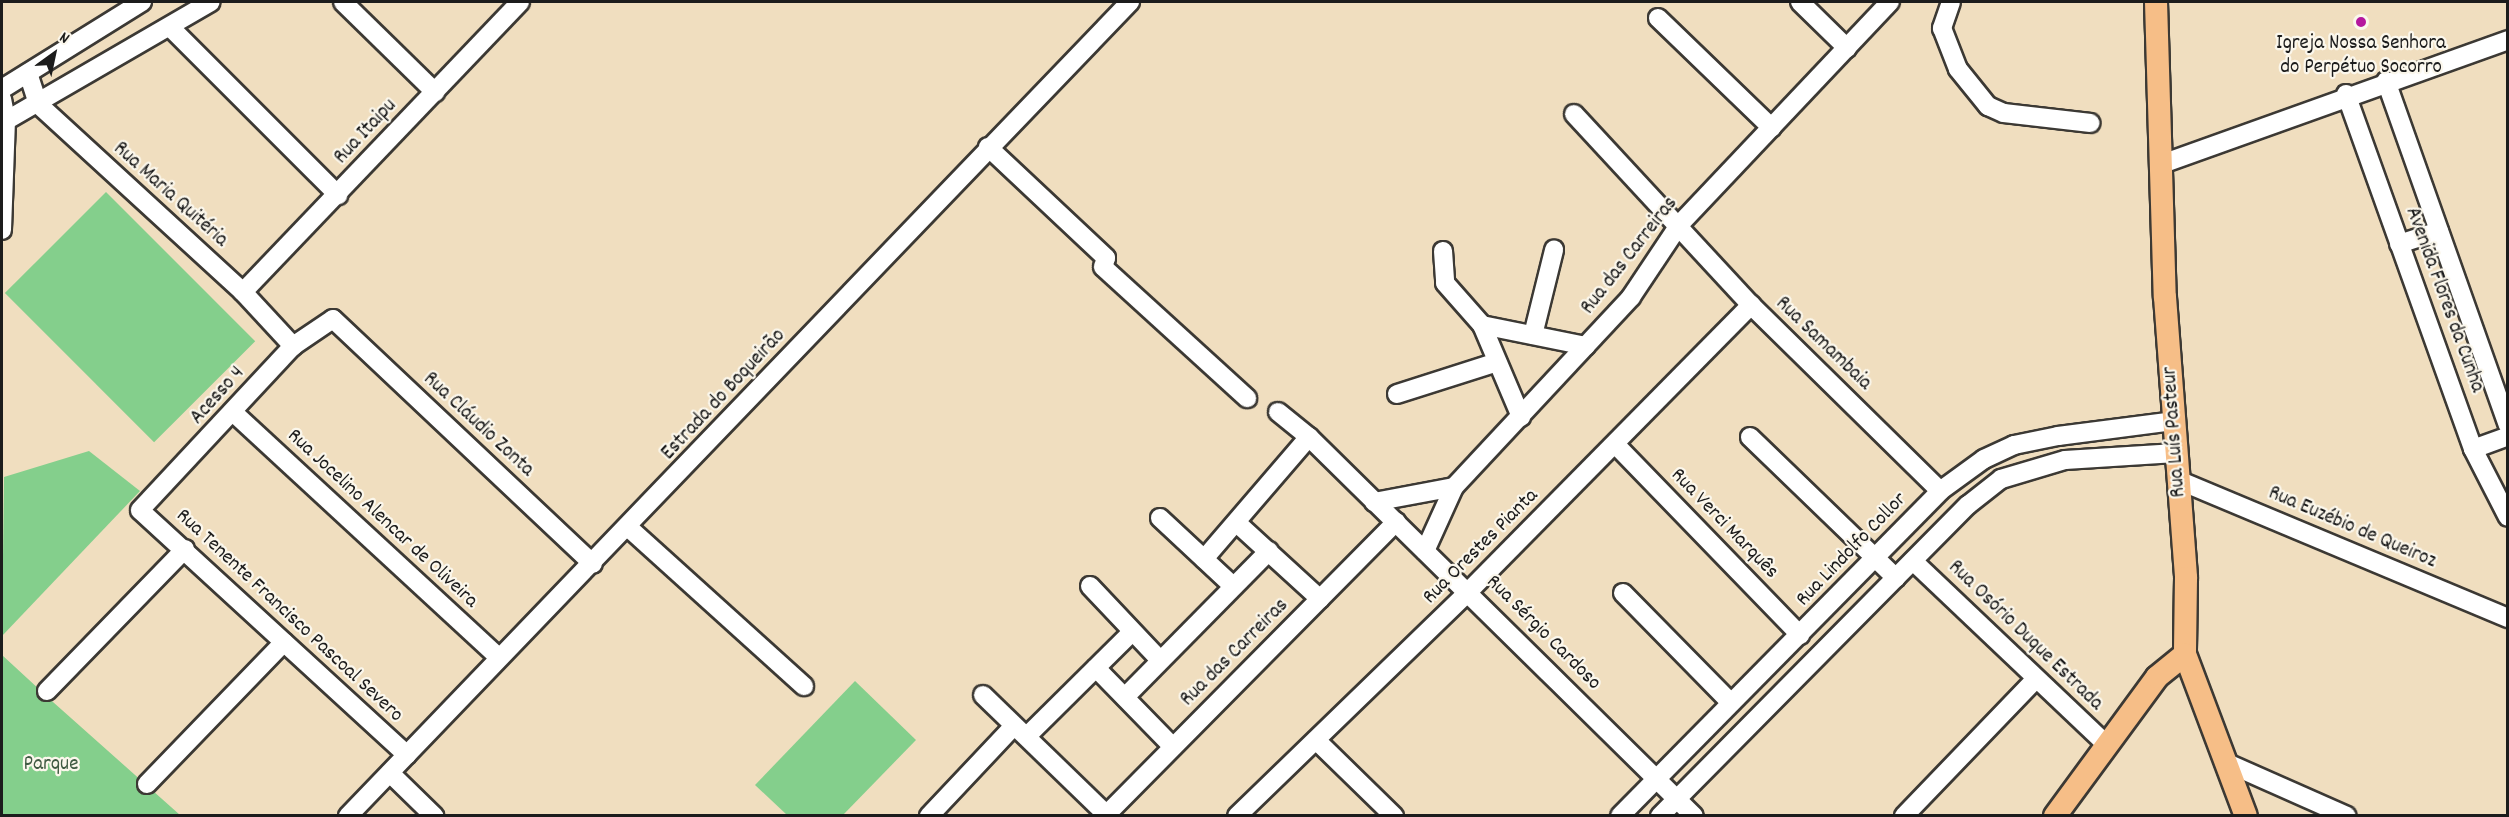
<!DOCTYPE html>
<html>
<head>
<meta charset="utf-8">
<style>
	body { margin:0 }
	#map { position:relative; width:2509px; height:817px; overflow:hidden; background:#f0debf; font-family:Dekko,sans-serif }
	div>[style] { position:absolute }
	.green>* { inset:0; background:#84cf8c; transform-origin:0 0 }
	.roads { filter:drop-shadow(2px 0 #3c3934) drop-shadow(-2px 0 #3c3934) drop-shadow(0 2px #3c3934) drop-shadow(0 -2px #3c3934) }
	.minor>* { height:18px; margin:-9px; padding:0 9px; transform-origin:9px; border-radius:9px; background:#fff }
	.major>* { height:22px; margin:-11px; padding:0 11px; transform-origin:11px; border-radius:11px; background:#f6be87 }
	.dots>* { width:16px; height:16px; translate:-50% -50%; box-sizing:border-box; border:3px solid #fbf7ec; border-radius:50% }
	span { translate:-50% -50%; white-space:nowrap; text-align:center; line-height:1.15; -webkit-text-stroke:4.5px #fbf7ec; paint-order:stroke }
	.poi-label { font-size:21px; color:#1c1c1c }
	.street-label { font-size:21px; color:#1c1c1c }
	.park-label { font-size:21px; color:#405b43 }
	.frame { position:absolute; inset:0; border:3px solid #1c1c1c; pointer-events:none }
	.north { position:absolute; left:24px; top:24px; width:60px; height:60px; -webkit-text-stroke:4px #fbf7ec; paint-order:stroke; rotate:33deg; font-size:16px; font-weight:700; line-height:24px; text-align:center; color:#1c1c1c }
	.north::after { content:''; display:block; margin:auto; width:21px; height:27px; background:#1c1c1c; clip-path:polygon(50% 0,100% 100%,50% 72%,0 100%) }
</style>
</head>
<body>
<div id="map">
	<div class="green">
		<i style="left:106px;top:192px;width:211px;height:143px;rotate:45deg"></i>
		<i style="clip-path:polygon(89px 451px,140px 491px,2px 636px,4px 477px)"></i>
		<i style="clip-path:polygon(2px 655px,53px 702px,180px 815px,2px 815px)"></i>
		<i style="clip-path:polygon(855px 681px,916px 740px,843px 815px,787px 815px,755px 785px)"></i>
	</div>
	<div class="roads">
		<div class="minor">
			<i style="left:343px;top:2px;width:129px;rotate:44.4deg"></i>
			<i style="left:1800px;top:2px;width:66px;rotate:44.4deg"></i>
			<i style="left:1951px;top:2px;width:28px;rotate:109deg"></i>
			<i style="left:1942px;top:28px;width:44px;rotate:68.7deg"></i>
			<i style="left:1958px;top:69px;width:48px;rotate:51deg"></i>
			<i style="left:1988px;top:106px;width:17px;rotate:24deg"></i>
			<i style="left:2004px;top:113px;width:87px;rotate:6.6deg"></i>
			<i style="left:1658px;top:18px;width:158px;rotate:44deg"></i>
			<i style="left:170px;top:27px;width:238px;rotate:45deg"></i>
			<i style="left:28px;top:73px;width:33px;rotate:72deg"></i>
			<i style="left:38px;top:104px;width:278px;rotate:42.5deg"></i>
			<i style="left:243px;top:292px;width:74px;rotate:47.2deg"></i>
			<i style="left:2386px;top:81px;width:365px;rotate:70.5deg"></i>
			<i style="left:2px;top:89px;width:165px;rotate:-31.9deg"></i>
			<i style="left:2346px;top:94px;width:377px;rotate:70.3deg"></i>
			<i style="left:2473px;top:449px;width:76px;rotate:62.8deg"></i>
			<i style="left:2px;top:99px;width:21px;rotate:79deg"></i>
			<i style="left:6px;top:120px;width:110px;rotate:92.1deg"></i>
			<i style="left:1574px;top:114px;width:260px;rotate:47.2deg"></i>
			<i style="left:1751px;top:305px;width:265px;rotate:44.5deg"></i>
			<i style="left:2px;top:123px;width:241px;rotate:-30.1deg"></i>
			<i style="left:988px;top:147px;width:162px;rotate:43.2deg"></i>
			<i style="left:1106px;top:258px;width:9px;rotate:108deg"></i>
			<i style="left:1103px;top:267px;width:195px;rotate:42.3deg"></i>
			<i style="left:2162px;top:164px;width:368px;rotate:-19.7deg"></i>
			<i style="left:2399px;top:244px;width:42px;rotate:-18deg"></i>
			<i style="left:1443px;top:251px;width:32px;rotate:86deg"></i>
			<i style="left:1445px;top:283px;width:56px;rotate:48.6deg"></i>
			<i style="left:1482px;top:325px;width:100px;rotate:67deg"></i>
			<i style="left:243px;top:292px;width:401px;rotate:-46.3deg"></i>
			<i style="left:1482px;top:325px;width:106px;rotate:11.4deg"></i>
			<i style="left:1533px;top:335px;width:88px;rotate:-76.1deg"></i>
			<i style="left:1397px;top:394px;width:105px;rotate:-17.7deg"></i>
			<i style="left:1278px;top:412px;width:40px;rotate:39deg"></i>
			<i style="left:1309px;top:437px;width:540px;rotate:44.55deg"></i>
			<i style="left:235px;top:414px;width:358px;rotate:42.7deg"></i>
			<i style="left:1750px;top:437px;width:203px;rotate:44deg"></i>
			<i style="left:1615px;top:444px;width:266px;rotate:45.9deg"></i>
			<i style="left:2473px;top:449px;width:37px;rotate:-20deg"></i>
			<i style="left:2178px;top:480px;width:358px;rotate:22.7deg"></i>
			<i style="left:1374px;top:502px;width:81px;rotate:-10.6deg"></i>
			<i style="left:1160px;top:518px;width:100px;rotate:43deg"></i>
			<i style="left:1238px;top:524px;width:111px;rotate:42.4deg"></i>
			<i style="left:629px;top:528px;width:236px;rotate:42.1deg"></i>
			<i style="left:1425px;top:551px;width:70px;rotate:-65.6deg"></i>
			<i style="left:1454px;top:487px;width:260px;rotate:-47deg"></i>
			<i style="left:1631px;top:297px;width:87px;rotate:-56.3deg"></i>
			<i style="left:1679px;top:225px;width:307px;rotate:-46.6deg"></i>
			<i style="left:1204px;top:559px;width:161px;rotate:-49.3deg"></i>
			<i style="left:1913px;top:561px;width:266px;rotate:43.5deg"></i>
			<i style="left:1090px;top:586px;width:102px;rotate:46.6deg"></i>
			<i style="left:1623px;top:593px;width:154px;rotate:45.5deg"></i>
			<i style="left:1096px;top:668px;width:110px;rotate:45.7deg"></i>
			<i style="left:47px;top:691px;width:198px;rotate:-45.8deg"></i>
			<i style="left:983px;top:695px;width:171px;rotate:44.1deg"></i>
			<i style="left:1125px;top:697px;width:205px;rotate:-45.4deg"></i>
			<i style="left:1027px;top:736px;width:146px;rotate:-44.7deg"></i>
			<i style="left:1316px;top:740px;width:109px;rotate:44.3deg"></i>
			<i style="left:407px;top:755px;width:362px;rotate:-137.5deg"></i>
			<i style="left:140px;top:510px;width:224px;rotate:-47deg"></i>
			<i style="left:293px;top:346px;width:48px;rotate:-34deg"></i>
			<i style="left:333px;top:319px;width:357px;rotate:43.3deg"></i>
			<i style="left:2225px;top:762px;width:133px;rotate:23.9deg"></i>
			<i style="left:390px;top:773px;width:62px;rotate:44.3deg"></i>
			<i style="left:147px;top:784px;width:197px;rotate:-46deg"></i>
			<i style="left:348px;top:816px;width:1129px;rotate:-46.15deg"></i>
			<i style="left:929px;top:816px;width:121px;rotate:-46.7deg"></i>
			<i style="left:1105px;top:816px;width:414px;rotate:-45.3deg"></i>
			<i style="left:1237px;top:816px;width:323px;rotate:-44.1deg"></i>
			<i style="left:1469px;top:591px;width:402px;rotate:-45.4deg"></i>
			<i style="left:1620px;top:816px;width:456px;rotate:-45.4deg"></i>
			<i style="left:1940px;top:491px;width:54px;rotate:-36deg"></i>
			<i style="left:1984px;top:459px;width:33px;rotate:-25deg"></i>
			<i style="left:2014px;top:445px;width:45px;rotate:-11.6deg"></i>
			<i style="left:2058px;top:436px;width:116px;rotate:-7.4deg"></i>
			<i style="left:1660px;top:816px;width:438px;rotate:-45.3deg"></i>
			<i style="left:1968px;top:505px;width:42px;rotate:-38.2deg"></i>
			<i style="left:2001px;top:479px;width:67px;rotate:-16.5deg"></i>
			<i style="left:2065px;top:460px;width:111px;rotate:-3.6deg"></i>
			<i style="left:1904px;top:816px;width:190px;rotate:-46.1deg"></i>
		</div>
		<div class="major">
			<i style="left:2156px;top:2px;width:295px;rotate:88.3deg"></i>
			<i style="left:2165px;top:297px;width:282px;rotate:85.7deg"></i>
			<i style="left:2186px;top:578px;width:76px;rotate:90.8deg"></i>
			<i style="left:2185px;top:654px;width:173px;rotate:69.4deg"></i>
			<i style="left:2055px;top:816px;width:172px;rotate:-53.7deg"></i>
			<i style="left:2157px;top:677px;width:36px;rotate:-39deg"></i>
		</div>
	</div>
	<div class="dots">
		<i style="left:2361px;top:22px;background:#b5179e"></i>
	</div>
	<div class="poi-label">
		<span style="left:2361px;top:56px">Igreja Nossa Senhora<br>do Perpétuo Socorro</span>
	</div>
	<div class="street-label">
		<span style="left:366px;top:132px;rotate:-47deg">Rua Itaipu</span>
		<span style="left:170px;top:195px;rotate:42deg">Rua Maria Quitéria</span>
		<span style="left:1630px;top:256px;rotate:-52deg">Rua das Carreiras</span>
		<span style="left:2444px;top:300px;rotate:70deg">Avenida Flores da Cunha</span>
		<span style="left:1823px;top:344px;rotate:44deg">Rua Samambaia</span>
		<span style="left:724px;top:395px;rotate:-47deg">Estrada do Boqueirão</span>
		<span style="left:218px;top:396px;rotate:-48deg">Acesso 4</span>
		<span style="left:478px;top:425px;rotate:43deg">Rua Cláudio Zonta</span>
		<span style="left:2175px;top:432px;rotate:-94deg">Rua Luís Pasteur</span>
		<span style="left:382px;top:519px;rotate:43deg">Rua Jocelino Alencar de Oliveira</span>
		<span style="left:1724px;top:524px;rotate:46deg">Rua Verci Marquês</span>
		<span style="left:2352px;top:528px;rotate:23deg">Rua Euzébio de Queiroz</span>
		<span style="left:1481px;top:547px;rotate:-45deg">Rua Orestes Pianta</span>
		<span style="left:1852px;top:550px;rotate:-46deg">Rua Lindolfo Collor</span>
		<span style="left:289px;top:616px;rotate:43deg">Rua Tenente Francisco Pascoal Severo</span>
		<span style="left:1543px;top:633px;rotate:45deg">Rua Sérgio Cardoso</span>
		<span style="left:2025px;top:636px;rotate:44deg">Rua Osório Duque Estrada</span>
		<span style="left:1235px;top:653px;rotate:-45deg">Rua das Carreiras</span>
	</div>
	<div class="park-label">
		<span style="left:51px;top:765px">Parque</span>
	</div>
	<div class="frame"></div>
	<div class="north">N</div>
</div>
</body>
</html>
